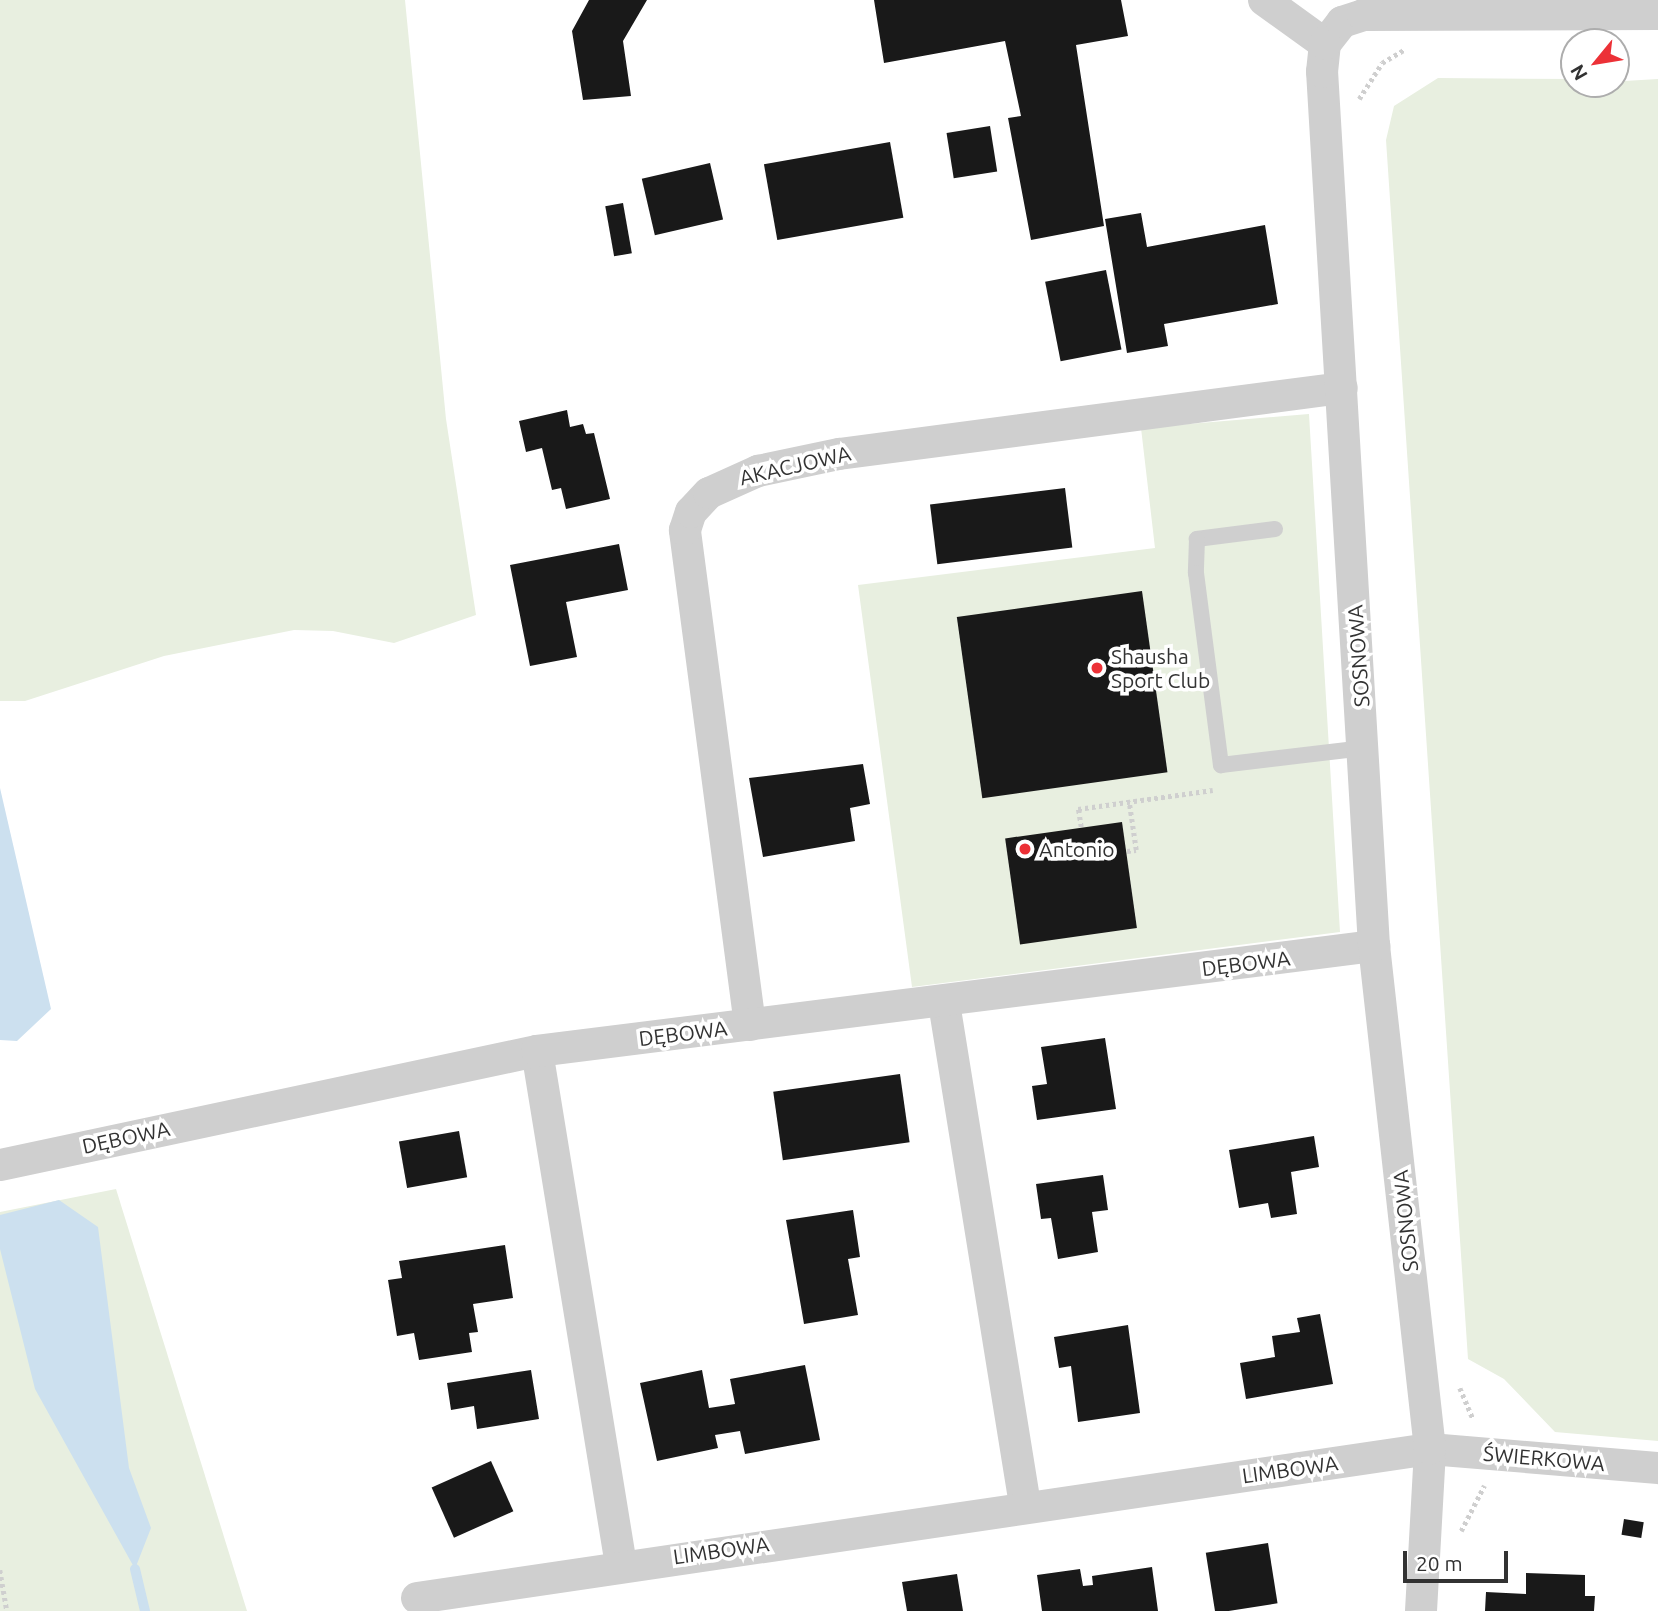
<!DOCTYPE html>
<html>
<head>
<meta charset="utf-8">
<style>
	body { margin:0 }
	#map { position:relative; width:1658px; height:1611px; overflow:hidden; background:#fff; font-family:Ubuntu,sans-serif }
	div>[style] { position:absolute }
	.green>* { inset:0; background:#e8efe0 }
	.water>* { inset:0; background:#cce0ef }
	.stream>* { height:10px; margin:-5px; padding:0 5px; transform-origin:5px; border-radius:5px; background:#cce0ef }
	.building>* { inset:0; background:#191919; transform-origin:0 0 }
	.path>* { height:4.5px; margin-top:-2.25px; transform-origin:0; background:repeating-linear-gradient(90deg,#cfcfcf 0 3.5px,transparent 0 7px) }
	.service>* { height:16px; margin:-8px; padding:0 8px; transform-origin:8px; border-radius:8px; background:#cfcfcf }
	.minor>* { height:32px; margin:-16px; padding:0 16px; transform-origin:16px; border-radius:16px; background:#cfcfcf }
	.dots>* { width:19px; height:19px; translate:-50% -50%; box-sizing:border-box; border:4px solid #fff; border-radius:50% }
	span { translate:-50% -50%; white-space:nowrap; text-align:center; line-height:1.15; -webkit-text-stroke:7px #fff; paint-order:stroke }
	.street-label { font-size:21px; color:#323232 }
	.poi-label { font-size:21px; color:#323232 }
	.left { translate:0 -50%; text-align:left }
	.north { position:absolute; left:1560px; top:28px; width:70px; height:70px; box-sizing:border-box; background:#fff; border:2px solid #adadad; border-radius:50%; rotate:240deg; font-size:19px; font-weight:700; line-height:28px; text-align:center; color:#323232 }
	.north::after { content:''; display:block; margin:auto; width:24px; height:32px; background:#ec3137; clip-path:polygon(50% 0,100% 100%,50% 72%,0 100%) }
	.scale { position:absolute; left:1403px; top:1551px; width:105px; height:32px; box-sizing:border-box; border:4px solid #323232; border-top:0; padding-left:9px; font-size:21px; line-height:24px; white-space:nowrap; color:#323232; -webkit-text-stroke:5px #fff; paint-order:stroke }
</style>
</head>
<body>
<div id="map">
	<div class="green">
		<i style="clip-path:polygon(0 0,405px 0,446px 419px,476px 615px,394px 643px,333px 631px,294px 630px,164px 656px,25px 701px,0 701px)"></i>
		<i style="clip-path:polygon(1438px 78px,1574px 79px,1574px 84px,1658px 79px,1658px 1441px,1555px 1432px,1504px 1379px,1468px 1359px,1386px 140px,1394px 106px)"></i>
		<i style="clip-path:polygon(1309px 414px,1340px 932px,912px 987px,858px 585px,1155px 548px,1141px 428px)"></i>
		<i style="clip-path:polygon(116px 1189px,247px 1611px,0 1611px,0 1212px)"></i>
	</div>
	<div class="water">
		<i style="clip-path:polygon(0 788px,51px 1009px,17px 1041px,0 1040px)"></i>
		<i style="clip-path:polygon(59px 1200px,98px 1227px,129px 1468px,151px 1528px,135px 1569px,35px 1389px,0 1249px,0 1215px)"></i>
	</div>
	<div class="stream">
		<i style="left:135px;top:1569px;width:43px;rotate:76.6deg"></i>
	</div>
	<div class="building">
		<i style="clip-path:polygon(589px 0,647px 0,623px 41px,631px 96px,583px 100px,572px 31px)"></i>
		<i style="clip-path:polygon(874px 0,1121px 0,1128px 36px,1076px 45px,1104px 226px,1031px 240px,1008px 118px,1021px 116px,1005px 41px,884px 63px)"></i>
		<i style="left:990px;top:126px;width:46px;height:44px;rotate:81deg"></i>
		<i style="left:890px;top:142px;width:77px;height:128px;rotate:80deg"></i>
		<i style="left:710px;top:163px;width:58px;height:70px;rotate:77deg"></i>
		<i style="left:623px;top:203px;width:51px;height:18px;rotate:80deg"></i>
		<i style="clip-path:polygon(1141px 213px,1147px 247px,1265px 225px,1278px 304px,1164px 324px,1168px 346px,1127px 353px,1105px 219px)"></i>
		<i style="left:1106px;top:270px;width:81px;height:62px;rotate:79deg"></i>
		<i style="clip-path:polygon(567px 410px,570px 427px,583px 424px,586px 434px,594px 433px,610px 499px,566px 509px,561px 488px,552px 490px,542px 448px,526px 452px,519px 421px)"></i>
		<i style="left:1065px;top:488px;width:60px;height:136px;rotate:83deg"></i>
		<i style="clip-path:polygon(619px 544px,628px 590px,566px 602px,577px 657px,530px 666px,510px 565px)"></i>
		<i style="left:1142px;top:591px;width:183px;height:187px;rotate:82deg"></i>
		<i style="clip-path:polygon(863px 764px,870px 804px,850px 808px,855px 841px,763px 857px,749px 778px)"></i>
		<i style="left:1122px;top:822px;width:107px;height:118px;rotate:82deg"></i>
		<i style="clip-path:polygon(1105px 1038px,1116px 1109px,1037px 1120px,1032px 1086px,1047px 1084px,1041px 1047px)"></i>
		<i style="left:900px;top:1074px;width:69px;height:128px;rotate:82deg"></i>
		<i style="left:459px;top:1131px;width:47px;height:61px;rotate:80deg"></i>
		<i style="clip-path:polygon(1314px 1136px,1319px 1167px,1291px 1172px,1297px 1214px,1271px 1218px,1268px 1203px,1239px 1208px,1229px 1150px)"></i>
		<i style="clip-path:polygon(1103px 1175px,1108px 1210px,1092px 1212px,1098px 1252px,1058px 1259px,1051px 1218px,1041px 1219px,1036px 1184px)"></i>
		<i style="clip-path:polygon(853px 1210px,860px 1257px,848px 1259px,858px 1315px,804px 1324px,786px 1220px)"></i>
		<i style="clip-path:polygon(505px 1245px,513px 1298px,473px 1304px,478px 1332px,469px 1333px,472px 1352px,419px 1360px,414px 1333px,397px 1336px,388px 1280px,402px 1278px,399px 1261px)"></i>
		<i style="clip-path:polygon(1320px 1314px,1333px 1384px,1246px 1399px,1240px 1363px,1275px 1357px,1272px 1336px,1300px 1332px,1297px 1318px)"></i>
		<i style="clip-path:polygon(1128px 1325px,1140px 1413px,1078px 1422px,1071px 1366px,1059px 1368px,1054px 1337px)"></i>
		<i style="clip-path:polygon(805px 1365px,820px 1440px,745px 1454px,740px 1431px,715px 1435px,718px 1448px,657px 1461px,640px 1383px,702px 1370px,709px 1408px,735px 1404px,730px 1379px)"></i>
		<i style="clip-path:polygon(531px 1370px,539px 1419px,477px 1429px,474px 1406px,451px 1410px,447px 1383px)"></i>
		<i style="left:491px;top:1461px;width:55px;height:65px;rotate:66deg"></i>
		<i style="left:1624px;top:1519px;width:20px;height:16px;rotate:9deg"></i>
		<i style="left:1268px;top:1543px;width:61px;height:63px;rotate:81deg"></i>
		<i style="clip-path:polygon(1152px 1567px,1158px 1611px,1042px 1611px,1037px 1575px,1080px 1569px,1083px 1586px,1093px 1585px,1092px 1576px)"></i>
		<i style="clip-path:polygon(1526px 1573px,1585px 1575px,1585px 1596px,1595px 1596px,1594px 1611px,1485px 1611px,1486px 1592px,1526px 1594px)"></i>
		<i style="clip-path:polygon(957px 1574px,963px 1611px,907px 1611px,902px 1582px)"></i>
	</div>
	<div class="path">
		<i style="left:1359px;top:99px;width:43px;rotate:-57.4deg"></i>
		<i style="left:1382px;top:63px;width:26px;rotate:-31deg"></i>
		<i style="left:1081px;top:827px;width:18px;rotate:-99deg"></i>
		<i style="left:1078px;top:809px;width:136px;rotate:-8deg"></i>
		<i style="left:1127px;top:851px;width:9px;rotate:-6deg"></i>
		<i style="left:1136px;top:850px;width:49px;rotate:-98.3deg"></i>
		<i style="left:1460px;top:1388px;width:33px;rotate:67deg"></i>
		<i style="left:1461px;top:1531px;width:51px;rotate:-62.9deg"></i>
		<i style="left:0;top:1570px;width:42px;rotate:80.3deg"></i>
	</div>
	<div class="service">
		<i style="left:1275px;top:529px;width:79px;rotate:172.7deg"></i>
		<i style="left:1197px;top:539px;width:34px;rotate:92deg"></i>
		<i style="left:1196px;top:573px;width:194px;rotate:82.6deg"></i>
		<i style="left:1221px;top:765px;width:144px;rotate:-6.8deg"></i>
	</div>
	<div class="minor">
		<i style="left:1264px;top:0;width:75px;rotate:35.8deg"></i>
		<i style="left:944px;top:1003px;width:508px;rotate:80.83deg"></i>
		<i style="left:750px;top:1025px;width:499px;rotate:-97.5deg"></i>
		<i style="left:685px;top:530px;width:19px;rotate:-72deg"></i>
		<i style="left:691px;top:512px;width:26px;rotate:-47deg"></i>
		<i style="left:709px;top:493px;width:54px;rotate:-24.2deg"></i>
		<i style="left:758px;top:471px;width:83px;rotate:-11.9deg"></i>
		<i style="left:839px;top:454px;width:507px;rotate:-7.48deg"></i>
		<i style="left:537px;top:1051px;width:521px;rotate:80.72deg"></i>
		<i style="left:0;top:1165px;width:549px;rotate:-11.99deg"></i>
		<i style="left:537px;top:1051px;width:844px;rotate:-7.15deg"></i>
		<i style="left:417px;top:1598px;width:1024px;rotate:-8.37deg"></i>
		<i style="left:1430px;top:1449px;width:229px;rotate:4.8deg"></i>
		<i style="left:1421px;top:1611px;width:162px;rotate:-86.8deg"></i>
		<i style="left:1430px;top:1449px;width:506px;rotate:-96.35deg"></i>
		<i style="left:1374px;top:946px;width:876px;rotate:-93.4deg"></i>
		<i style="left:1322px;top:72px;width:28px;rotate:-84deg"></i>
		<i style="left:1325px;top:44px;width:28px;rotate:-52deg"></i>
		<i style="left:1342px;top:22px;width:22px;rotate:-18deg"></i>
		<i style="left:1363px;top:15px;width:295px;rotate:-0.2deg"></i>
	</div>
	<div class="dots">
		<i style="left:1097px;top:668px;background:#ec3137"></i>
		<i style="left:1025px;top:849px;background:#ec3137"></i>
	</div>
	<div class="street-label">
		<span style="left:795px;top:465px;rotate:-13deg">AKACJOWA</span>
		<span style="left:1358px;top:656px;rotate:-94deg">SOSNOWA</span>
		<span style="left:1246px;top:963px;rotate:-7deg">DĘBOWA</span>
		<span style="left:683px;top:1033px;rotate:-7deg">DĘBOWA</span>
		<span style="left:126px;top:1137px;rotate:-12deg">DĘBOWA</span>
		<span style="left:1405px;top:1221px;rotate:-96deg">SOSNOWA</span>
		<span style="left:1544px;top:1458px;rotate:5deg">ŚWIERKOWA</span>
		<span style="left:1290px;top:1469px;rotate:-8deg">LIMBOWA</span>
		<span style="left:721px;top:1550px;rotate:-8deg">LIMBOWA</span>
	</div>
	<div class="poi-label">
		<span class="left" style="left:1111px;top:668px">Shausha<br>Sport Club</span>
		<span class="left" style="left:1039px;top:849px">Antonio</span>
	</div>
	<div class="north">N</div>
	<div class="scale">20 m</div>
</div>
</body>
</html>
